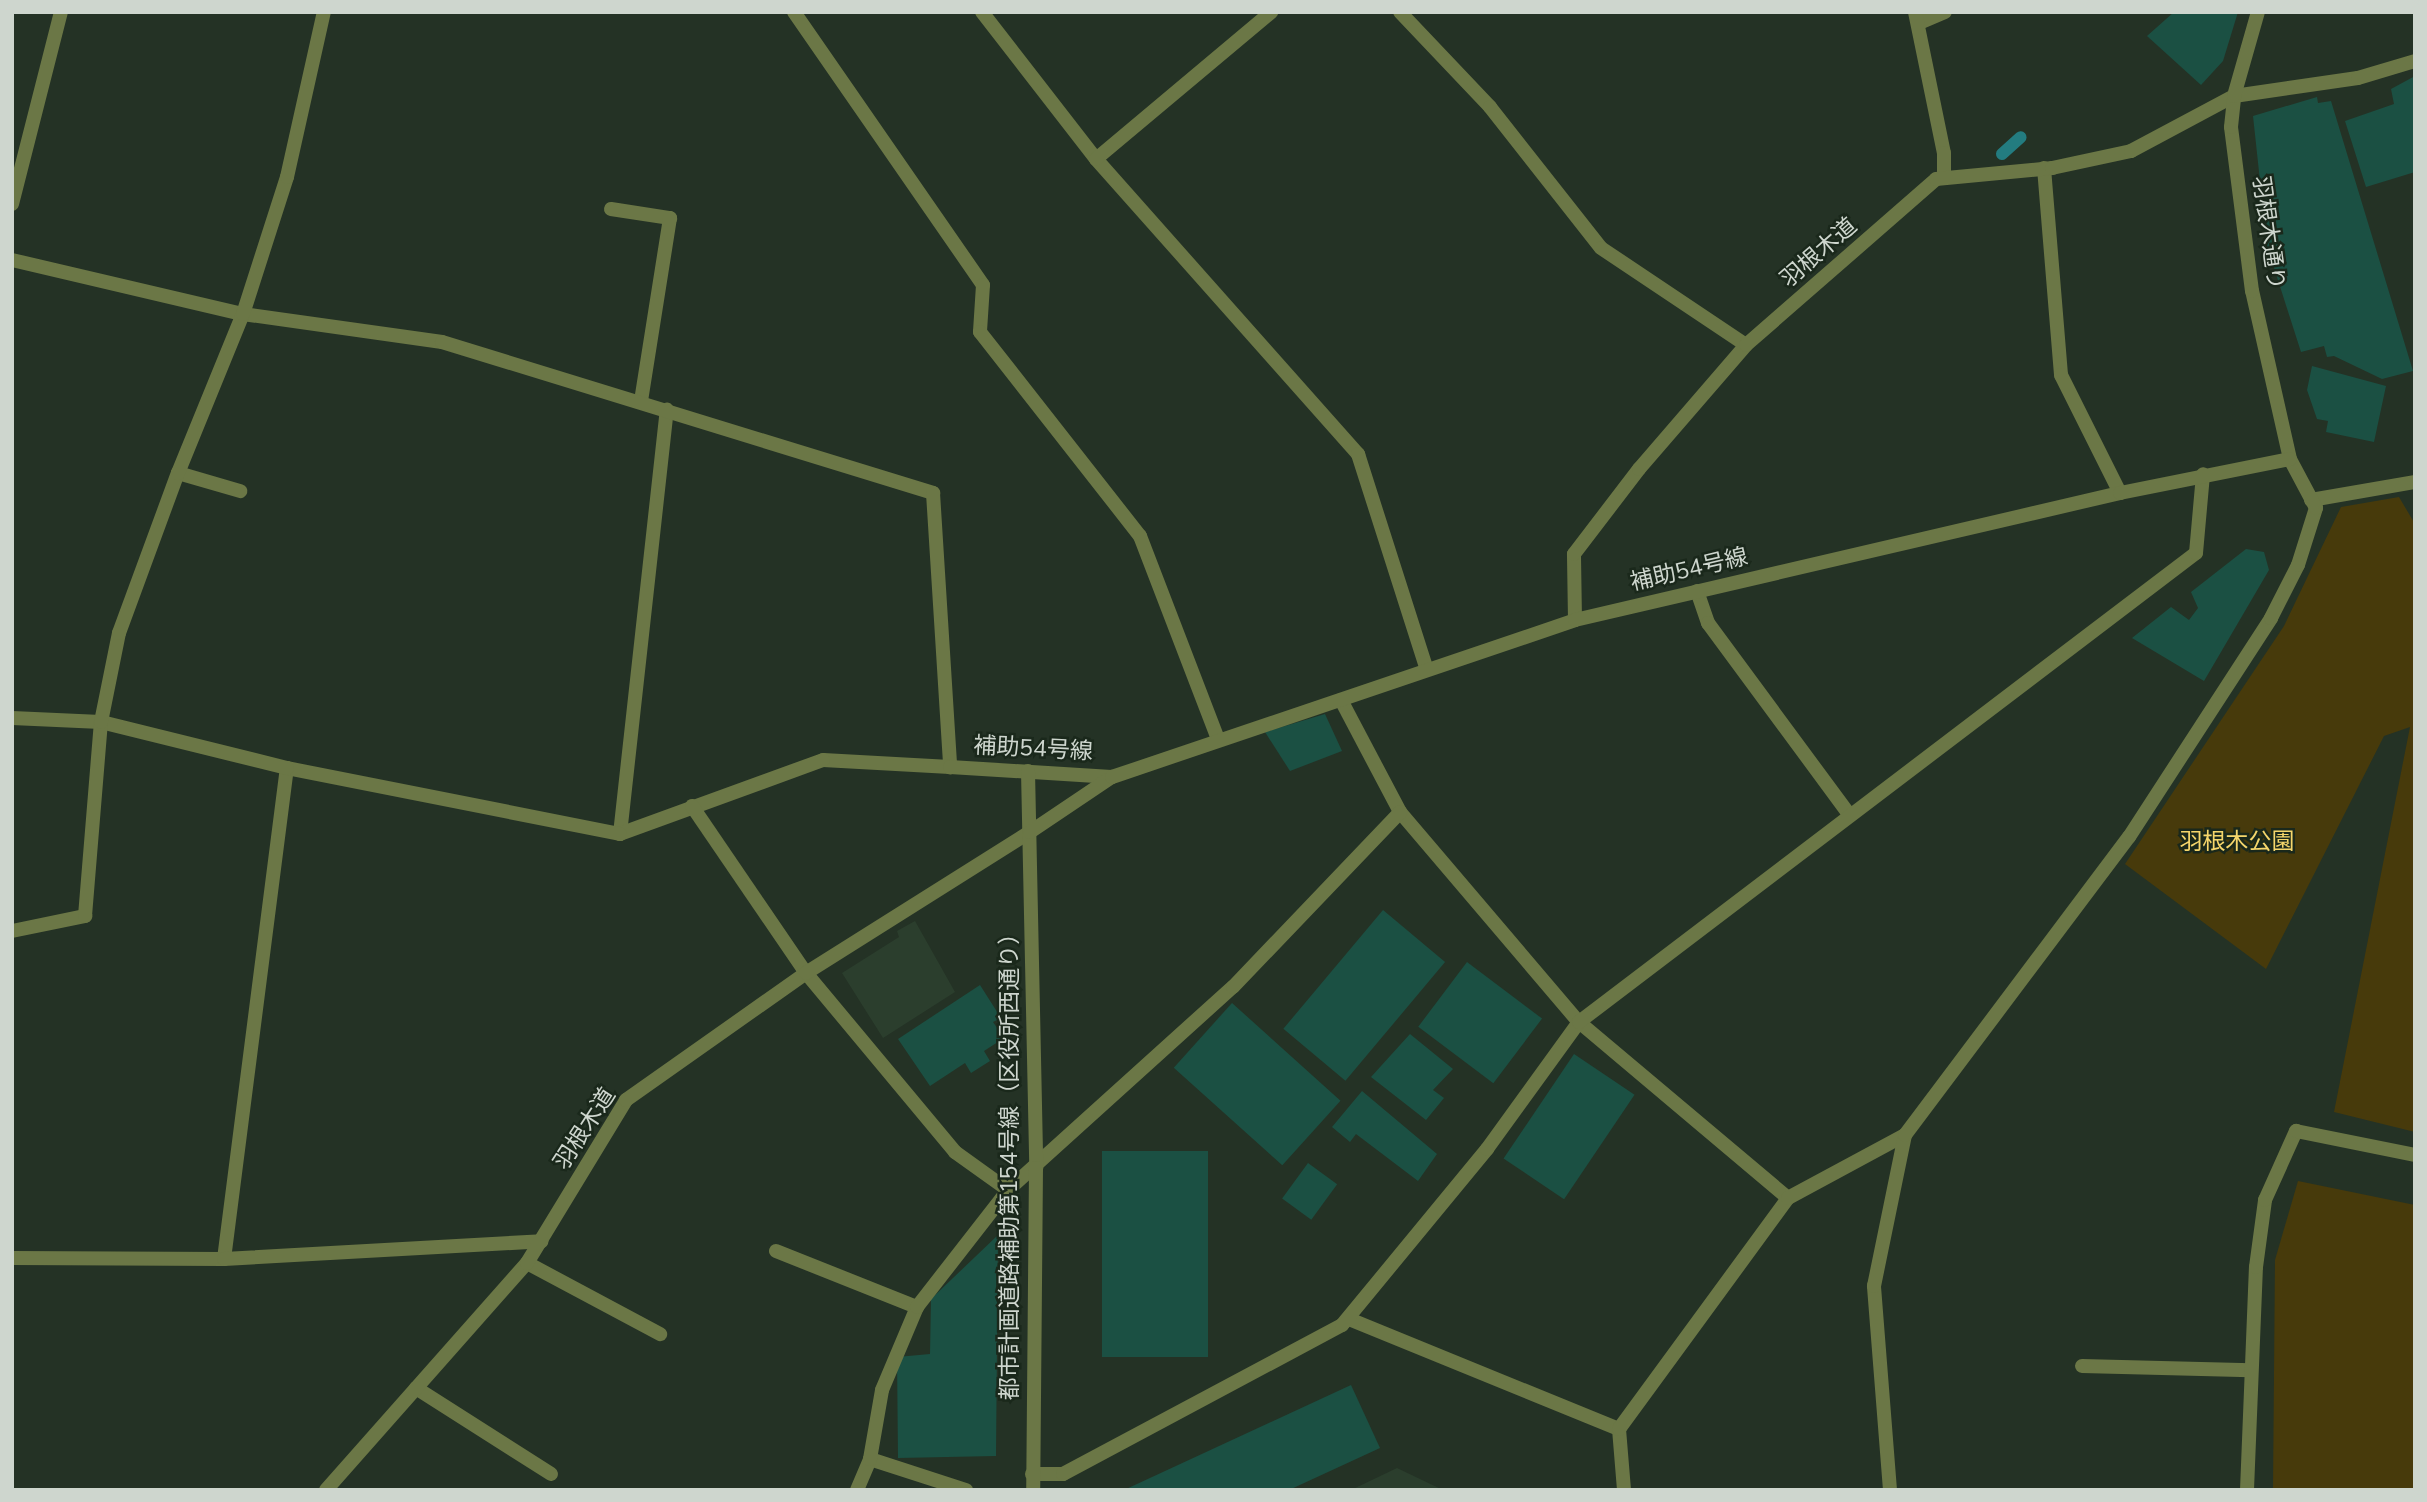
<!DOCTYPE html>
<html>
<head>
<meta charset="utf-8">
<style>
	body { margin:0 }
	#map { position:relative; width:2427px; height:1502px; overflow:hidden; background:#243225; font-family:"Nunito Sans","Noto Sans JP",sans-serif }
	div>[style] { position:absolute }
	.built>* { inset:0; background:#2b3e2d }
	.green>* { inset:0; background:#473a0b }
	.stream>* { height:12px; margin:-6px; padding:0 6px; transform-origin:6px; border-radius:6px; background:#237c80 }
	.building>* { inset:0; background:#1b5043; transform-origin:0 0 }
	.service>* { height:14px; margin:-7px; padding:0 7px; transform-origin:7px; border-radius:7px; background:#6b7746 }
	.minor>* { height:14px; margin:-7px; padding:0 7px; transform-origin:7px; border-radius:7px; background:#6b7746 }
	.tertiary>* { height:14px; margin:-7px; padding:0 7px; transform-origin:7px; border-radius:7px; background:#6b7746 }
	span { translate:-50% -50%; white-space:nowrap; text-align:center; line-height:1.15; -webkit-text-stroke:5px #1a281b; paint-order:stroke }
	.street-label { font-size:23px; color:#ced6ce }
	.park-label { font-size:23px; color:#f5d66b }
	.frame { position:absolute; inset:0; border:14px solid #ced6ce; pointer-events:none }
</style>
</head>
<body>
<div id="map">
	<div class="built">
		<i style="clip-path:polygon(915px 921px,955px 992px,883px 1038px,842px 973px,899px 937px,897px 931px)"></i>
		<i style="clip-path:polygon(1397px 1468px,1443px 1490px,1351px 1490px)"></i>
	</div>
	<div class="green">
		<i style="clip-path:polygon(2399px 497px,2415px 524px,2415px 1132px,2334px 1112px,2410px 727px,2384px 736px,2266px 969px,2125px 864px,2284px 626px,2341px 507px)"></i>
		<i style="clip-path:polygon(2298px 1181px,2415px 1205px,2415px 1490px,2273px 1490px,2275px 1260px)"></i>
	</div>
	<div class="stream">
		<i style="left:2002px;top:154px;width:25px;rotate:-42deg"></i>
	</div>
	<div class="building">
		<i style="clip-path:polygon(2174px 12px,2238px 12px,2223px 61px,2201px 85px,2147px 36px)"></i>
		<i style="clip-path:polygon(2415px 76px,2415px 172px,2366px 187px,2345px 121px,2394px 104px,2391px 89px)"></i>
		<i style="clip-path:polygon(2317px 97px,2318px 103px,2331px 101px,2413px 371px,2382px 379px,2334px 356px,2327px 357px,2324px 346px,2301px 352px,2267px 246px,2253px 116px)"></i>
		<i style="clip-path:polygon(2312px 366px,2386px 386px,2374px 442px,2326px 432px,2328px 421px,2317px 419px,2307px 390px)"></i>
		<i style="clip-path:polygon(2246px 549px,2264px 552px,2269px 570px,2204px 681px,2132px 638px,2171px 607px,2189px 620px,2198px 608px,2191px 592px)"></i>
		<i style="clip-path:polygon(1325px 714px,1342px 751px,1290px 771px,1265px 732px)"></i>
		<i style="left:1383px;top:910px;width:81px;height:155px;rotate:40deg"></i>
		<i style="left:1467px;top:962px;width:94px;height:81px;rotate:37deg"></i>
		<i style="clip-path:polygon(980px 985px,1001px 1018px,993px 1022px,1004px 1038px,984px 1051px,990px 1061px,971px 1073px,965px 1063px,930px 1086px,898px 1039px)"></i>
		<i style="left:1232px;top:1003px;width:146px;height:87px;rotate:42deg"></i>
		<i style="clip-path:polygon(1410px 1034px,1453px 1069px,1433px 1090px,1444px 1098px,1426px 1120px,1371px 1077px)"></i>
		<i style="left:1574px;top:1054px;width:73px;height:126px;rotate:34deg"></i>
		<i style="clip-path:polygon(1362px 1091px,1437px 1154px,1418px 1181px,1356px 1134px,1350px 1142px,1332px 1127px)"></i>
		<i style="left:1102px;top:1151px;width:106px;height:206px"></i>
		<i style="left:1308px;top:1163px;width:36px;height:44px;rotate:36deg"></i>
		<i style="clip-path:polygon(998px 1235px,996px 1456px,898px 1458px,897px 1357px,930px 1354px,931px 1299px)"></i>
		<i style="clip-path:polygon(1351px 1385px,1380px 1448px,1289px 1490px,1124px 1490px)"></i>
	</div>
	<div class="service">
		<i style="left:794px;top:12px;width:332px;rotate:55.3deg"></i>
		<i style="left:983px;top:285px;width:47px;rotate:93.7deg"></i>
		<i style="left:980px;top:332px;width:259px;rotate:51.9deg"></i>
		<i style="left:1140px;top:536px;width:217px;rotate:69deg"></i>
		<i style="left:1919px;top:23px;width:28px;rotate:-23deg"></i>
		<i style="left:2044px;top:168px;width:208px;rotate:85.3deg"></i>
		<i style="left:2061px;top:375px;width:132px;rotate:63.4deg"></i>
		<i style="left:12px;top:204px;width:198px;rotate:-75.7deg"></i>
		<i style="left:611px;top:209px;width:60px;rotate:8.7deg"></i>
		<i style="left:670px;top:218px;width:186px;rotate:99deg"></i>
		<i style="left:178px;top:473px;width:65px;rotate:16.2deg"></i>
		<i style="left:620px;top:834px;width:427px;rotate:-83.7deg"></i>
		<i style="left:776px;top:1251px;width:152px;rotate:21.7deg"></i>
		<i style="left:224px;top:1259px;width:495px;rotate:-82.7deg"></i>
		<i style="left:527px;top:1263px;width:151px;rotate:28.1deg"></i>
		<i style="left:2082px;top:1366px;width:169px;rotate:1.4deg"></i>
		<i style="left:416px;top:1388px;width:160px;rotate:32.5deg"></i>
	</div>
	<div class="minor">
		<i style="left:982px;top:12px;width:186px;rotate:52.2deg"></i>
		<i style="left:1096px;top:159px;width:395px;rotate:48.4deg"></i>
		<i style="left:1358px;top:454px;width:224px;rotate:72.3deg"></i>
		<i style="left:1400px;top:12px;width:131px;rotate:46.5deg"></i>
		<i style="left:1490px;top:107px;width:179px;rotate:51.8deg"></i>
		<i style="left:1601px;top:248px;width:174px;rotate:33.8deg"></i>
		<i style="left:1915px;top:12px;width:144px;rotate:78.4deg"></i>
		<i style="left:1944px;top:153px;width:22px;rotate:90deg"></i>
		<i style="left:1096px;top:159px;width:229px;rotate:-40deg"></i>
		<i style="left:12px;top:260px;width:237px;rotate:13.2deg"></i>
		<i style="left:243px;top:314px;width:201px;rotate:8deg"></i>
		<i style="left:442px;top:342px;width:514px;rotate:17.09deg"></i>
		<i style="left:933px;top:493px;width:275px;rotate:86.4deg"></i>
		<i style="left:950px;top:767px;width:127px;rotate:-176.8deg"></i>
		<i style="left:823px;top:760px;width:216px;rotate:160deg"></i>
		<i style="left:620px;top:834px;width:339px;rotate:-168.8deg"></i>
		<i style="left:287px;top:768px;width:192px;rotate:-166.1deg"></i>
		<i style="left:101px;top:722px;width:89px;rotate:-177.4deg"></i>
		<i style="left:2311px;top:500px;width:106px;rotate:-9.8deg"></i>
		<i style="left:1697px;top:591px;width:34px;rotate:71deg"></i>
		<i style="left:1708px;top:623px;width:237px;rotate:53.6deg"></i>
		<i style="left:1575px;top:620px;width:66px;rotate:-90.9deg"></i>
		<i style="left:1574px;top:554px;width:107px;rotate:-52.6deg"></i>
		<i style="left:1639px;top:469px;width:164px;rotate:-49.2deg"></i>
		<i style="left:1746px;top:345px;width:252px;rotate:-41.1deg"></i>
		<i style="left:1936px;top:179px;width:117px;rotate:-5.4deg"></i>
		<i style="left:2052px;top:168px;width:81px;rotate:-12.1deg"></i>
		<i style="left:2131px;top:151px;width:117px;rotate:-28.1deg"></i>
		<i style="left:2234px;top:96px;width:125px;rotate:-8.3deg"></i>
		<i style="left:2358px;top:78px;width:59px;rotate:-16.6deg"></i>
		<i style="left:1341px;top:700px;width:127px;rotate:62.2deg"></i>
		<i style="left:1400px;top:812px;width:276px;rotate:49.6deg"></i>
		<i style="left:1579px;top:1022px;width:273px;rotate:40.1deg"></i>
		<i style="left:692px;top:806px;width:202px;rotate:55.7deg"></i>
		<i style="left:806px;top:973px;width:233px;rotate:50.2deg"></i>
		<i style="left:955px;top:1152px;width:65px;rotate:35.6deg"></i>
		<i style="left:12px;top:931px;width:75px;rotate:-11.6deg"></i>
		<i style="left:85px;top:916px;width:195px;rotate:-85.3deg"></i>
		<i style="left:101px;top:722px;width:91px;rotate:-78.6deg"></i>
		<i style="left:119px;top:633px;width:171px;rotate:-69.8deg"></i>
		<i style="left:178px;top:473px;width:172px;rotate:-67.8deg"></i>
		<i style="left:243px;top:314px;width:144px;rotate:-72.2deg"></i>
		<i style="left:287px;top:177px;width:169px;rotate:-77.4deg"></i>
		<i style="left:12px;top:1258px;width:212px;rotate:0.3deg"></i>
		<i style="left:224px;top:1259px;width:318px;rotate:-3.2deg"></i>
		<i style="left:1349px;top:1319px;width:292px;rotate:22.2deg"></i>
		<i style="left:1619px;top:1429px;width:61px;rotate:85.3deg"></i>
		<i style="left:1619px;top:1429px;width:286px;rotate:-53.8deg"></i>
		<i style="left:1788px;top:1198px;width:133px;rotate:-28.3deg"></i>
		<i style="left:870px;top:1459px;width:101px;rotate:17.9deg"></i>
		<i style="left:1032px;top:1474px;width:31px"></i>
		<i style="left:1063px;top:1474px;width:316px;rotate:-28.1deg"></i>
		<i style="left:1342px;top:1325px;width:228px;rotate:-50.5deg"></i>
		<i style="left:1487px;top:1149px;width:157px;rotate:-54.1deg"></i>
		<i style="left:1579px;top:1022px;width:775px;rotate:-37.24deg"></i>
		<i style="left:2196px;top:553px;width:79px;rotate:-84.9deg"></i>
		<i style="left:326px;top:1490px;width:303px;rotate:-48.5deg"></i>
		<i style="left:527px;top:1263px;width:191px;rotate:-58.7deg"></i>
		<i style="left:626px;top:1100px;width:220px;rotate:-35.2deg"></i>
		<i style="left:806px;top:973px;width:265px;rotate:-32.2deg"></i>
		<i style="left:857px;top:1490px;width:34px;rotate:-67deg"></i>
		<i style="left:870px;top:1459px;width:70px;rotate:-80.1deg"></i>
		<i style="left:882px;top:1390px;width:90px;rotate:-67.1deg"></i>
		<i style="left:917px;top:1307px;width:148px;rotate:-52.1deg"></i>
		<i style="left:1008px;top:1190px;width:303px;rotate:-42.1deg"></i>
		<i style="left:1233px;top:987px;width:242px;rotate:-46.3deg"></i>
		<i style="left:1890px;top:1490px;width:205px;rotate:-94.5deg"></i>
		<i style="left:1874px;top:1286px;width:154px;rotate:-78.4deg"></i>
		<i style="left:1905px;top:1135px;width:373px;rotate:-53.1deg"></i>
		<i style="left:2129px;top:837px;width:261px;rotate:-57deg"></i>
		<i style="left:2271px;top:618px;width:59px;rotate:-63deg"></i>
		<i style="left:2298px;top:565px;width:60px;rotate:-72.5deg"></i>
		<i style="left:2316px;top:508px;width:55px;rotate:-118deg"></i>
		<i style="left:2290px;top:459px;width:172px;rotate:-102.7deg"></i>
		<i style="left:2252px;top:291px;width:165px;rotate:-97.3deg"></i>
		<i style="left:2231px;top:127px;width:31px;rotate:-84deg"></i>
		<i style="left:2234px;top:96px;width:87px;rotate:-74.1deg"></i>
		<i style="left:2247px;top:1490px;width:223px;rotate:-87.7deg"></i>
		<i style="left:2256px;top:1267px;width:68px;rotate:-82.3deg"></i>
		<i style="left:2265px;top:1200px;width:76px;rotate:-65.8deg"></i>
		<i style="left:2296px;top:1131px;width:121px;rotate:11.4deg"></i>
	</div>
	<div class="tertiary">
		<i style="left:950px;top:767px;width:162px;rotate:3.5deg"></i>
		<i style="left:1028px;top:771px;width:397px;rotate:88.8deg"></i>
		<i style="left:1036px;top:1168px;width:322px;rotate:90.5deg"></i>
		<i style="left:1030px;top:832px;width:99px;rotate:-33.9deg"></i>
		<i style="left:1112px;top:777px;width:489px;rotate:-18.7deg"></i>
		<i style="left:1575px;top:620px;width:560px;rotate:-13.12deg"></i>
		<i style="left:2120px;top:493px;width:173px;rotate:-11.3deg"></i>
	</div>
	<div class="street-label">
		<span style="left:2268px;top:233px;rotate:82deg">羽根木通り</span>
		<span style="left:1819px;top:253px;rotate:-41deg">羽根木道</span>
		<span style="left:1689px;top:570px;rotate:-13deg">補助54号線</span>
		<span style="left:1033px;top:749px;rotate:3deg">補助54号線</span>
		<span style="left:585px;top:1129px;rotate:-57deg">羽根木道</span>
		<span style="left:1010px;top:1161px;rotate:-90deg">都市計画道路補助第154号線（区役所西通り）</span>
	</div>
	<div class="park-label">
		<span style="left:2237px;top:842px">羽根木公園</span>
	</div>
	<div class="frame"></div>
</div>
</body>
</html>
